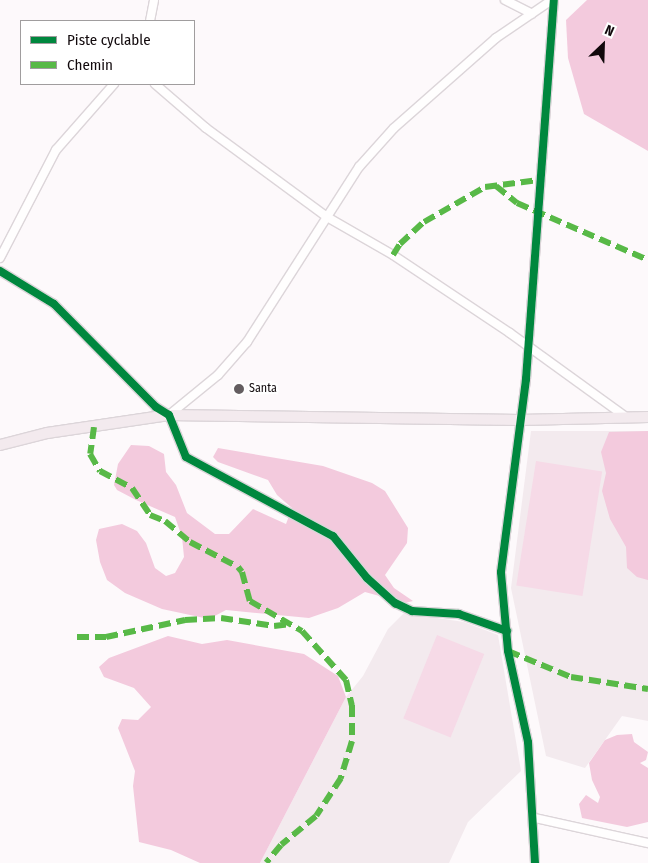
<!DOCTYPE html>
<html>
<head>
<meta charset="utf-8">
<style>
	body { margin:0 }
	#map { position:relative; width:648px; height:863px; overflow:hidden; background:#fdf9fb; font-family:"Fira Sans Condensed",sans-serif }
	div>[style] { position:absolute }
	.built>* { inset:0; background:#f3eaee }
	.green>* { inset:0; background:#f6dae7; transform-origin:0 0 }
	.forest>* { inset:0; background:#f3cadd }
	.roads { filter:drop-shadow(1px 0 #dcd5d9) drop-shadow(-1px 0 #dcd5d9) drop-shadow(0 1px #dcd5d9) drop-shadow(0 -1px #dcd5d9) }
	.minor>* { height:8px; margin:-4px; padding:0 4px; transform-origin:4px; border-radius:4px; background:#fffefe }
	.major>* { height:10px; margin:-5px; padding:0 5px; transform-origin:5px; border-radius:5px; background:#f3eaee }
	.quiet>* { height:6px; margin-top:-3px; transform-origin:0; background:repeating-linear-gradient(90deg,#58b947 0 12px,transparent 0 18px) }
	.cycleway>* { height:8px; margin:-4px; padding:0 4px; transform-origin:4px; border-radius:4px; background:#00873e }
	.dots>* { width:14px; height:14px; translate:-50% -50%; box-sizing:border-box; border:2px solid #fff; border-radius:50% }
	span { translate:-50% -50%; white-space:nowrap; text-align:center; line-height:1.15; -webkit-text-stroke:4.5px #fff; paint-order:stroke }
	.poi-label { font-size:12px; color:#11090c }
	.left { translate:0 -50%; text-align:left }
	.legend { position:absolute; left:20px; top:20px; width:175px; height:65px; box-sizing:border-box; background:#fff; border:1px solid #a09d9e; margin:0; padding:6px 9px; list-style:none; font-size:15px; color:#11090c }
	.legend li { display:flex; align-items:center; gap:10px; height:25px }
	.legend b { width:25px; border:1px solid #a09d9e }
	.north { position:absolute; left:578px; top:20px; width:50px; height:50px; -webkit-text-stroke:4px #fff; paint-order:stroke; rotate:24deg; font-size:14px; font-weight:700; line-height:20px; text-align:center; color:#11090c }
	.north::after { content:''; display:block; margin:auto; width:18px; height:22px; background:#11090c; clip-path:polygon(50% 0,100% 100%,50% 72%,0 100%) }
</style>
</head>
<body>
<div id="map">
	<div class="built">
		<i style="clip-path:polygon(531px 431px,648px 431px,648px 721px,622px 716px,585px 768px,546px 756px,511px 588px)"></i>
		<i style="clip-path:polygon(404px 613px,464px 622px,498px 635px,521px 771px,468px 822px,449px 863px,260px 863px,346px 697px,363px 676px,388px 629px)"></i>
	</div>
	<div class="green">
		<i style="left:536px;top:461px;width:67px;height:126px;rotate:9deg"></i>
		<i style="left:437px;top:635px;width:51px;height:90px;rotate:22deg"></i>
	</div>
	<div class="forest">
		<i style="clip-path:polygon(587px 0,648px 0,648px 151px,584px 114px,568px 58px,566px 20px)"></i>
		<i style="clip-path:polygon(648px 431px,648px 580px,637px 577px,627px 568px,626px 547px,610px 519px,602px 491px,606px 473px,601px 452px,609px 432px)"></i>
		<i style="clip-path:polygon(131px 445px,149px 446px,164px 454px,166px 472px,176px 485px,187px 513px,215px 534px,229px 534px,253px 509px,286px 524px,292px 508px,277px 495px,268px 480px,218px 462px,213px 457px,218px 448px,323px 466px,372px 483px,385px 491px,408px 528px,407px 543px,385px 575px,394px 588px,413px 601px,405px 603px,365px 592px,338px 608px,309px 618px,226px 610px,209px 619px,162px 609px,125px 593px,107px 580px,100px 562px,96px 540px,99px 529px,122px 524px,137px 531px,146px 543px,155px 568px,166px 576px,175px 573px,184px 557px,182px 537px,175px 517px,136px 500px,117px 490px,114px 485px,118px 464px)"></i>
		<i style="clip-path:polygon(168px 636px,202px 644px,227px 640px,304px 654px,338px 676px,346px 697px,260px 863px,200px 863px,171px 850px,139px 842px,133px 786px,135px 771px,118px 728px,122px 719px,138px 720px,151px 707px,134px 688px,104px 677px,99px 667px,109px 658px)"></i>
		<i style="clip-path:polygon(632px 734px,634px 742px,648px 752px,646px 760px,640px 763px,648px 768px,648px 822px,627px 827px,582px 818px,579px 804px,586px 795px,598px 803px,600px 797px,592px 780px,589px 763px,605px 740px,617px 735px)"></i>
	</div>
	<div class="roads">
		<div class="minor">
			<i style="left:505px;top:0;width:30px;rotate:27deg"></i>
			<i style="left:150px;top:21px;width:21px;rotate:-79deg"></i>
			<i style="left:155px;top:84px;width:67px;rotate:40.8deg"></i>
			<i style="left:206px;top:128px;width:150px;rotate:36.3deg"></i>
			<i style="left:327px;top:217px;width:76px;rotate:29.9deg"></i>
			<i style="left:393px;top:255px;width:141px;rotate:33.7deg"></i>
			<i style="left:510px;top:333px;width:143px;rotate:35.9deg"></i>
			<i style="left:0;top:258px;width:122px;rotate:-62.6deg"></i>
			<i style="left:56px;top:150px;width:88px;rotate:-48.7deg"></i>
			<i style="left:0;top:271px;width:63px;rotate:31.4deg"></i>
			<i style="left:54px;top:304px;width:145px;rotate:45.3deg"></i>
			<i style="left:156px;top:407px;width:15px;rotate:32deg"></i>
			<i style="left:169px;top:415px;width:45px;rotate:68deg"></i>
			<i style="left:186px;top:457px;width:167px;rotate:28.3deg"></i>
			<i style="left:333px;top:536px;width:54px;rotate:51deg"></i>
			<i style="left:367px;top:578px;width:38px;rotate:42deg"></i>
			<i style="left:395px;top:603px;width:19px;rotate:25deg"></i>
			<i style="left:412px;top:611px;width:47px;rotate:3.7deg"></i>
			<i style="left:459px;top:614px;width:51px;rotate:19.5deg"></i>
			<i style="left:169px;top:415px;width:63px;rotate:-39.2deg"></i>
			<i style="left:218px;top:375px;width:44px;rotate:-48.7deg"></i>
			<i style="left:247px;top:342px;width:208px;rotate:-57.4deg"></i>
			<i style="left:359px;top:167px;width:52px;rotate:-48.1deg"></i>
			<i style="left:394px;top:128px;width:136px;rotate:-41.4deg"></i>
			<i style="left:496px;top:38px;width:68px;rotate:-34.2deg"></i>
			<i style="left:535px;top:818px;width:116px;rotate:12.5deg"></i>
			<i style="left:535px;top:863px;width:121px;rotate:-93.3deg"></i>
			<i style="left:528px;top:742px;width:93px;rotate:-102.4deg"></i>
			<i style="left:508px;top:651px;width:79px;rotate:-95.1deg"></i>
			<i style="left:501px;top:572px;width:195px;rotate:-82.6deg"></i>
			<i style="left:526px;top:379px;width:380px;rotate:-85.8deg"></i>
		</div>
		<div class="major">
			<i style="left:0;top:445px;width:49px;rotate:-14.3deg"></i>
			<i style="left:47px;top:433px;width:123px;rotate:-8.4deg"></i>
			<i style="left:169px;top:415px;width:351px;rotate:0.8deg"></i>
			<i style="left:520px;top:420px;width:128px;rotate:-1.3deg"></i>
		</div>
	</div>
	<div class="quiet">
		<i style="left:496px;top:186px;width:27px;rotate:39deg"></i>
		<i style="left:517px;top:203px;width:143px;rotate:23.5deg"></i>
		<i style="left:393px;top:255px;width:13px;rotate:-58deg"></i>
		<i style="left:400px;top:244px;width:33px;rotate:-43deg"></i>
		<i style="left:424px;top:222px;width:70px;rotate:-29.8deg"></i>
		<i style="left:485px;top:187px;width:54px;rotate:-7.4deg"></i>
		<i style="left:94px;top:427px;width:27px;rotate:98deg"></i>
		<i style="left:90px;top:454px;width:20px;rotate:60deg"></i>
		<i style="left:100px;top:471px;width:36px;rotate:28deg"></i>
		<i style="left:132px;top:488px;width:32px;rotate:56deg"></i>
		<i style="left:150px;top:515px;width:16px;rotate:22deg"></i>
		<i style="left:165px;top:521px;width:33px;rotate:40deg"></i>
		<i style="left:190px;top:542px;width:54px;rotate:27.5deg"></i>
		<i style="left:238px;top:567px;width:6px;rotate:51deg"></i>
		<i style="left:242px;top:572px;width:30px;rotate:75deg"></i>
		<i style="left:250px;top:601px;width:60px;rotate:30deg"></i>
		<i style="left:302px;top:631px;width:66px;rotate:48.1deg"></i>
		<i style="left:346px;top:680px;width:26px;rotate:77deg"></i>
		<i style="left:352px;top:705px;width:36px;rotate:90deg"></i>
		<i style="left:352px;top:741px;width:39px;rotate:107deg"></i>
		<i style="left:341px;top:778px;width:45px;rotate:123.3deg"></i>
		<i style="left:316px;top:816px;width:45px;rotate:140.4deg"></i>
		<i style="left:281px;top:845px;width:23px;rotate:130deg"></i>
		<i style="left:77px;top:637px;width:29px"></i>
		<i style="left:106px;top:637px;width:81px;rotate:-12.1deg"></i>
		<i style="left:185px;top:620px;width:36px;rotate:-3deg"></i>
		<i style="left:221px;top:618px;width:54px;rotate:8.6deg"></i>
		<i style="left:274px;top:626px;width:17px;rotate:-7deg"></i>
		<i style="left:508px;top:651px;width:68px;rotate:22.4deg"></i>
		<i style="left:571px;top:677px;width:78px;rotate:8.9deg"></i>
	</div>
	<div class="cycleway">
		<i style="left:0;top:271px;width:63px;rotate:31.4deg"></i>
		<i style="left:54px;top:304px;width:145px;rotate:45.3deg"></i>
		<i style="left:156px;top:407px;width:15px;rotate:32deg"></i>
		<i style="left:169px;top:415px;width:45px;rotate:68deg"></i>
		<i style="left:186px;top:457px;width:167px;rotate:28.3deg"></i>
		<i style="left:333px;top:536px;width:54px;rotate:51deg"></i>
		<i style="left:367px;top:578px;width:38px;rotate:42deg"></i>
		<i style="left:395px;top:603px;width:19px;rotate:25deg"></i>
		<i style="left:412px;top:611px;width:47px;rotate:3.7deg"></i>
		<i style="left:459px;top:614px;width:51px;rotate:19.5deg"></i>
		<i style="left:535px;top:863px;width:121px;rotate:-93.3deg"></i>
		<i style="left:528px;top:742px;width:93px;rotate:-102.4deg"></i>
		<i style="left:508px;top:651px;width:79px;rotate:-95.1deg"></i>
		<i style="left:501px;top:572px;width:195px;rotate:-82.6deg"></i>
		<i style="left:526px;top:379px;width:380px;rotate:-85.8deg"></i>
	</div>
	<div class="dots">
		<i style="left:239px;top:389px;background:#645d60"></i>
	</div>
	<div class="poi-label">
		<span class="left" style="left:249px;top:389px">Santa</span>
	</div>
	<ul class="legend">
	<li><b style="height:6px;background:#00873e"></b>Piste cyclable</li>
	<li><b style="height:6px;background:#58b947"></b>Chemin</li>
	</ul>
	<div class="north">N</div>
</div>
</body>
</html>
